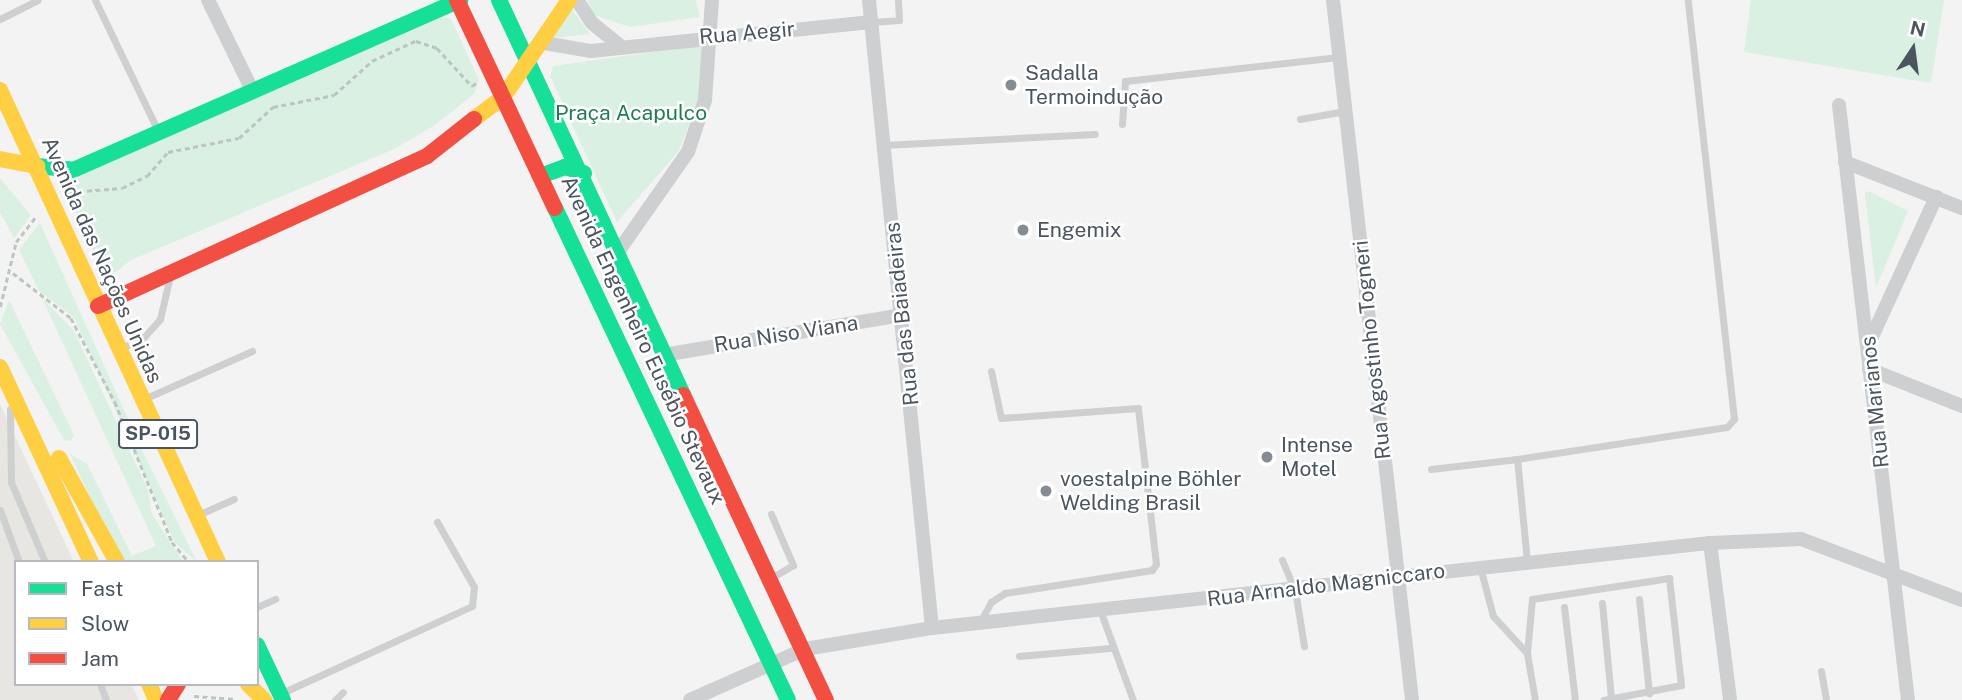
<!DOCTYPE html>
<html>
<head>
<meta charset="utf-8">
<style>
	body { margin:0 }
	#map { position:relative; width:1962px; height:700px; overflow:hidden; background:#f3f3f3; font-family:"Public Sans",sans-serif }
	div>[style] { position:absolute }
	.commercial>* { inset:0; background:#e7e6e2 }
	.green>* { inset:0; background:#daf0e3 }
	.path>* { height:2.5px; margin-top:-1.25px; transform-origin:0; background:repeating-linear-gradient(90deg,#bbc6c3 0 5px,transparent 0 8.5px) }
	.lane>* { height:7px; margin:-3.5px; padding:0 3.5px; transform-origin:3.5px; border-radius:3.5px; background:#cdcfd1 }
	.street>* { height:14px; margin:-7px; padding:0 7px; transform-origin:7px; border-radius:7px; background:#cdcfd1 }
	.fast>* { height:16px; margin:-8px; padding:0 8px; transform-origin:8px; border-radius:8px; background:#16e098 }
	.slow>* { height:16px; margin:-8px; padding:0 8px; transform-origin:8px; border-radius:8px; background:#ffcf43 }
	.jam>* { height:16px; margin:-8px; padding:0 8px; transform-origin:8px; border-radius:8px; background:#f24e42 }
	.dots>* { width:19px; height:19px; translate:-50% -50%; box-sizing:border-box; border:4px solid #fff; border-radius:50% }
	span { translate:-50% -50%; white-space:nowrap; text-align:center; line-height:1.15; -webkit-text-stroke:5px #fff; paint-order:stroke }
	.shield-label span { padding:2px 5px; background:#fff; border:2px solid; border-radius:5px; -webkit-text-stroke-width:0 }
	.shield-label { font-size:19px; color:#4b555f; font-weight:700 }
	.street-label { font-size:21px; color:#4b555f }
	.poi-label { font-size:21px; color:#4b555f }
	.left { translate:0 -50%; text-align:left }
	.park-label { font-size:21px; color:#1d7e50 }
	.legend { position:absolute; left:14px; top:560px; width:245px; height:126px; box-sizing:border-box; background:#fff; border:2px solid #b7bbbf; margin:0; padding:9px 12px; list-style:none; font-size:21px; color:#4b555f }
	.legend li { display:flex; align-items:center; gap:14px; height:35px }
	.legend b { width:35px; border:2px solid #b7bbbf }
	.north { position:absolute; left:1878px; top:14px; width:70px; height:70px; -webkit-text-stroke:5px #fff; paint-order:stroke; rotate:13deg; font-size:19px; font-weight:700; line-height:28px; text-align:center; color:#4b555f }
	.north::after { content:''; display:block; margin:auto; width:24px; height:32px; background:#4b555f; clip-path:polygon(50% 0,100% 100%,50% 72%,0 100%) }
</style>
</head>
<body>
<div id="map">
	<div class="commercial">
		<i style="clip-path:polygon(0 404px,74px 562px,16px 562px,16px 684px,131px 684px,139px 700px,0 700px)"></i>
	</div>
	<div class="green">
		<i style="clip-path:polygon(587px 0,696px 0,700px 17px,630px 27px,594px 15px)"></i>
		<i style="clip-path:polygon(1751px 0,1944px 0,1931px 83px,1744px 52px)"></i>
		<i style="clip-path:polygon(569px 6px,590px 34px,552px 38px)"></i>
		<i style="clip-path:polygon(438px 15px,451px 19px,479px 80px,474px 94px,435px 125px,394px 149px,131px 260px,107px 279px,59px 177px)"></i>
		<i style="clip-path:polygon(704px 45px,700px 98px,678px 152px,617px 222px,550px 76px,553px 66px)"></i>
		<i style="clip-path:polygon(0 178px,31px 215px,14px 238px,0 212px)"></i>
		<i style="clip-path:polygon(1869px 191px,1908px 211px,1876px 288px,1865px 193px)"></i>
		<i style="clip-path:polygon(40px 223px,143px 452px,197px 562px,175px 543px,74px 317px,39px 291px,19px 250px)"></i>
		<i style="clip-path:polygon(42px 298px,74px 331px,148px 490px,152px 514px,183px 562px,120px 562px,70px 454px,87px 464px,132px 556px,156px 546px)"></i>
		<i style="clip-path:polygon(9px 300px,74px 435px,71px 441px,64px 440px,0 324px)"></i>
	</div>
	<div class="path">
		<i style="left:416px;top:41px;width:22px;rotate:18deg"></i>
		<i style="left:437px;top:48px;width:52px;rotate:47.4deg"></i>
		<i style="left:472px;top:86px;width:5px;rotate:-37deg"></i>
		<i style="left:70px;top:192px;width:52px;rotate:-4.4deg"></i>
		<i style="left:122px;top:188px;width:28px;rotate:-26deg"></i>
		<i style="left:147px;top:176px;width:32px;rotate:-49deg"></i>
		<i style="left:168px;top:152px;width:72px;rotate:-11.2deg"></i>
		<i style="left:239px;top:138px;width:46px;rotate:-42.4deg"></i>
		<i style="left:273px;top:107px;width:62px;rotate:-11.1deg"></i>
		<i style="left:334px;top:95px;width:51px;rotate:-41.8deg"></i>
		<i style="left:372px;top:61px;width:50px;rotate:-25deg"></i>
		<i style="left:13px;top:273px;width:73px;rotate:37.8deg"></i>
		<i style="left:71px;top:318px;width:95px;rotate:62.4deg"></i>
		<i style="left:115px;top:402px;width:151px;rotate:67.8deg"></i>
		<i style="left:172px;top:542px;width:26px;rotate:50deg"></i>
		<i style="left:0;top:307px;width:67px;rotate:-76.2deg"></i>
		<i style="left:16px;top:242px;width:34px;rotate:-52deg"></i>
		<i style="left:194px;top:696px;width:39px;rotate:4deg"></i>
	</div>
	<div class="lane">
		<i style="left:95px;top:0;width:145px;rotate:64.3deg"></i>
		<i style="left:0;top:19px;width:42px;rotate:-26.6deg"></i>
		<i style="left:872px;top:22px;width:27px;rotate:-4deg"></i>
		<i style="left:899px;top:20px;width:20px;rotate:-93deg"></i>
		<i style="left:1300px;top:119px;width:46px;rotate:-10.1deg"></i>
		<i style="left:1122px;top:124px;width:43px;rotate:-86deg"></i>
		<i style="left:1125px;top:81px;width:215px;rotate:-6.4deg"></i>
		<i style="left:884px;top:145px;width:211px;rotate:-3deg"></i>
		<i style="left:122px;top:348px;width:25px;rotate:-27deg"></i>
		<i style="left:144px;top:337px;width:24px;rotate:-48deg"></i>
		<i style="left:160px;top:319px;width:44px;rotate:-76.9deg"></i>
		<i style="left:146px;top:398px;width:116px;rotate:-23.9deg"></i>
		<i style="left:10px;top:409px;width:73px;rotate:89.2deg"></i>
		<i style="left:11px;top:482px;width:87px;rotate:67deg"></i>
		<i style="left:1431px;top:469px;width:87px;rotate:-6.6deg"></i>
		<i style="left:0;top:510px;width:55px;rotate:69.9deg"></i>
		<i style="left:200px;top:514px;width:37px;rotate:-24deg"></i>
		<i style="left:771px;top:514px;width:56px;rotate:66.7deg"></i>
		<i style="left:793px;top:565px;width:23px;rotate:149deg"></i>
		<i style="left:1282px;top:560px;width:33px;rotate:67deg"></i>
		<i style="left:1295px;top:590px;width:57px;rotate:80.9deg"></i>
		<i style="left:1527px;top:562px;width:103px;rotate:-95.5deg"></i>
		<i style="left:1517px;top:459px;width:212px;rotate:-8.7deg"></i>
		<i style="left:1727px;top:427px;width:11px;rotate:-49deg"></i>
		<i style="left:1734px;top:419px;width:422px;rotate:-96.3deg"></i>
		<i style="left:1480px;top:567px;width:51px;rotate:75.1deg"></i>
		<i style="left:1493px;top:616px;width:50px;rotate:47.4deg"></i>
		<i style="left:1639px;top:599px;width:95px;rotate:83.9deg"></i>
		<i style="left:1602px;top:603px;width:96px;rotate:84.6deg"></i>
		<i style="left:257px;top:607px;width:20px;rotate:-24deg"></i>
		<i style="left:1564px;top:607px;width:94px;rotate:83.3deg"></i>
		<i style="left:1100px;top:610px;width:96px;rotate:69.9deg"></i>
		<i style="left:980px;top:622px;width:23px;rotate:-61deg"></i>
		<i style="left:991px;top:602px;width:17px;rotate:-33deg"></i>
		<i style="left:1005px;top:593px;width:149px;rotate:-8.9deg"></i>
		<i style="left:1152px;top:570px;width:7px;rotate:-56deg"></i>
		<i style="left:1156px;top:564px;width:157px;rotate:-96.6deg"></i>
		<i style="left:1138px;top:408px;width:137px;rotate:175.8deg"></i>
		<i style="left:1001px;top:418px;width:48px;rotate:-102deg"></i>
		<i style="left:1019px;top:656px;width:91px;rotate:-5deg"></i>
		<i style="left:1821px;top:671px;width:29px;rotate:80deg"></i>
		<i style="left:100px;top:684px;width:17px;rotate:69deg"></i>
		<i style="left:284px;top:692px;width:207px;rotate:-24.6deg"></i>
		<i style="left:472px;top:606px;width:19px;rotate:-84deg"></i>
		<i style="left:474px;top:587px;width:75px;rotate:-119.6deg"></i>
		<i style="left:335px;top:700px;width:11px;rotate:-45deg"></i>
		<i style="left:1535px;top:700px;width:48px;rotate:-99.7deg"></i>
		<i style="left:1527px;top:653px;width:54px;rotate:-84.7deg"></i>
		<i style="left:1532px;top:599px;width:139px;rotate:-8.7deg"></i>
		<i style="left:1669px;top:578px;width:108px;rotate:83.6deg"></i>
		<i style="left:1681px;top:685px;width:79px;rotate:169.1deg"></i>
	</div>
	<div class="street">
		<i style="left:208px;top:0;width:100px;rotate:63.9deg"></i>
		<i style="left:577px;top:0;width:27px;rotate:57deg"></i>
		<i style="left:592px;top:23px;width:38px;rotate:39deg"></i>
		<i style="left:869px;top:0;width:631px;rotate:84.27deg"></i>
		<i style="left:1333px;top:0;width:704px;rotate:83.56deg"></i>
		<i style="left:544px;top:43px;width:48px;rotate:9.7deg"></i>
		<i style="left:591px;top:51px;width:282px;rotate:-5.9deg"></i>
		<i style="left:1839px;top:105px;width:599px;rotate:83.39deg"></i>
		<i style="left:1845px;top:162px;width:126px;rotate:21.5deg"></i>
		<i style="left:620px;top:249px;width:118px;rotate:-55deg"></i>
		<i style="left:688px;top:152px;width:55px;rotate:-71.9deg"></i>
		<i style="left:705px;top:100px;width:100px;rotate:-86deg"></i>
		<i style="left:1869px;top:343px;width:161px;rotate:-65.3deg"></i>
		<i style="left:669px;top:354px;width:237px;rotate:-9.5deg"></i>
		<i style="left:1869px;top:369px;width:100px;rotate:21.7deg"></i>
		<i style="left:1710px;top:543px;width:158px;rotate:82.7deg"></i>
		<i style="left:690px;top:700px;width:126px;rotate:-23.9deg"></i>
		<i style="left:805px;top:649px;width:129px;rotate:-9.4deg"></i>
		<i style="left:932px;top:628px;width:783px;rotate:-6.24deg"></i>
		<i style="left:1710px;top:543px;width:91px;rotate:-2.5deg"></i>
		<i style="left:1801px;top:539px;width:172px;rotate:20.8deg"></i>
	</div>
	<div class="fast">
		<i style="left:499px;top:0;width:436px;rotate:65deg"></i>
		<i style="left:37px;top:166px;width:36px;rotate:6deg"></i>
		<i style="left:73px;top:170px;width:423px;rotate:-23.7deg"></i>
		<i style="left:543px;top:175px;width:23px;rotate:-20deg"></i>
		<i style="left:565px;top:167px;width:20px;rotate:18deg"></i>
		<i style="left:555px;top:208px;width:544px;rotate:64.66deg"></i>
		<i style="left:257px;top:645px;width:61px;rotate:64.7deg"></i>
	</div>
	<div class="slow">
		<i style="left:0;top:90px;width:520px;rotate:65.21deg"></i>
		<i style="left:474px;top:119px;width:38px;rotate:-37deg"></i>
		<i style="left:504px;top:96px;width:116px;rotate:-55.9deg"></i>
		<i style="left:0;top:159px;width:38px;rotate:11deg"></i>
		<i style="left:0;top:367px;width:215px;rotate:65deg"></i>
		<i style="left:59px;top:458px;width:119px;rotate:60.9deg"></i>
		<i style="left:149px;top:684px;width:17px;rotate:66deg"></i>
		<i style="left:248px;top:684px;width:23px;rotate:45deg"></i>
	</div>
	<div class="jam">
		<i style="left:457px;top:0;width:230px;rotate:64.8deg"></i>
		<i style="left:98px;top:306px;width:362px;rotate:-24.5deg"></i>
		<i style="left:427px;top:156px;width:60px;rotate:-38.2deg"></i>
		<i style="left:683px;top:395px;width:337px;rotate:64.9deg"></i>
		<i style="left:168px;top:700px;width:19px;rotate:-58deg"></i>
	</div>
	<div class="dots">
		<i style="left:1011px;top:85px;background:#868c93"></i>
		<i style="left:1023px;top:230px;background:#868c93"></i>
		<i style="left:1267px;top:457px;background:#868c93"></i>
		<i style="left:1046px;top:491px;background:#868c93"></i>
	</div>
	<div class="shield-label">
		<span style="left:158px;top:434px">SP-015</span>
	</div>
	<div class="street-label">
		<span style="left:747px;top:33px;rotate:-5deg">Rua Aegir</span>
		<span style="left:102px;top:260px;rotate:66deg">Avenida das Nações Unidas</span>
		<span style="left:902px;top:314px;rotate:-96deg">Rua das Baiadeiras</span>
		<span style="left:786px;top:334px;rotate:-9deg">Rua Niso Viana</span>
		<span style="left:643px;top:340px;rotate:65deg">Avenida Engenheiro Eusébio Stevaux</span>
		<span style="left:1372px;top:350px;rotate:-96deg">Rua Agostinho Togneri</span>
		<span style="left:1875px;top:402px;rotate:-96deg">Rua Marianos</span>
		<span style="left:1326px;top:585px;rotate:-7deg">Rua Arnaldo Magniccaro</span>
	</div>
	<div class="poi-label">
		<span class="left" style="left:1025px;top:85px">Sadalla<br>Termoindução</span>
		<span class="left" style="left:1037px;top:230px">Engemix</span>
		<span class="left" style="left:1281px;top:457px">Intense<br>Motel</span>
		<span class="left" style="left:1060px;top:491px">voestalpine Böhler<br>Welding Brasil</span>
	</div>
	<div class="park-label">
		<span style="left:631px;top:113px">Praça Acapulco</span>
	</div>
	<ul class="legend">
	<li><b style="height:9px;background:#16e098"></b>Fast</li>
	<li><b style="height:9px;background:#ffcf43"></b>Slow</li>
	<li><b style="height:9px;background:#f24e42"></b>Jam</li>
	</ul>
	<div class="north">N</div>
</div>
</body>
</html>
